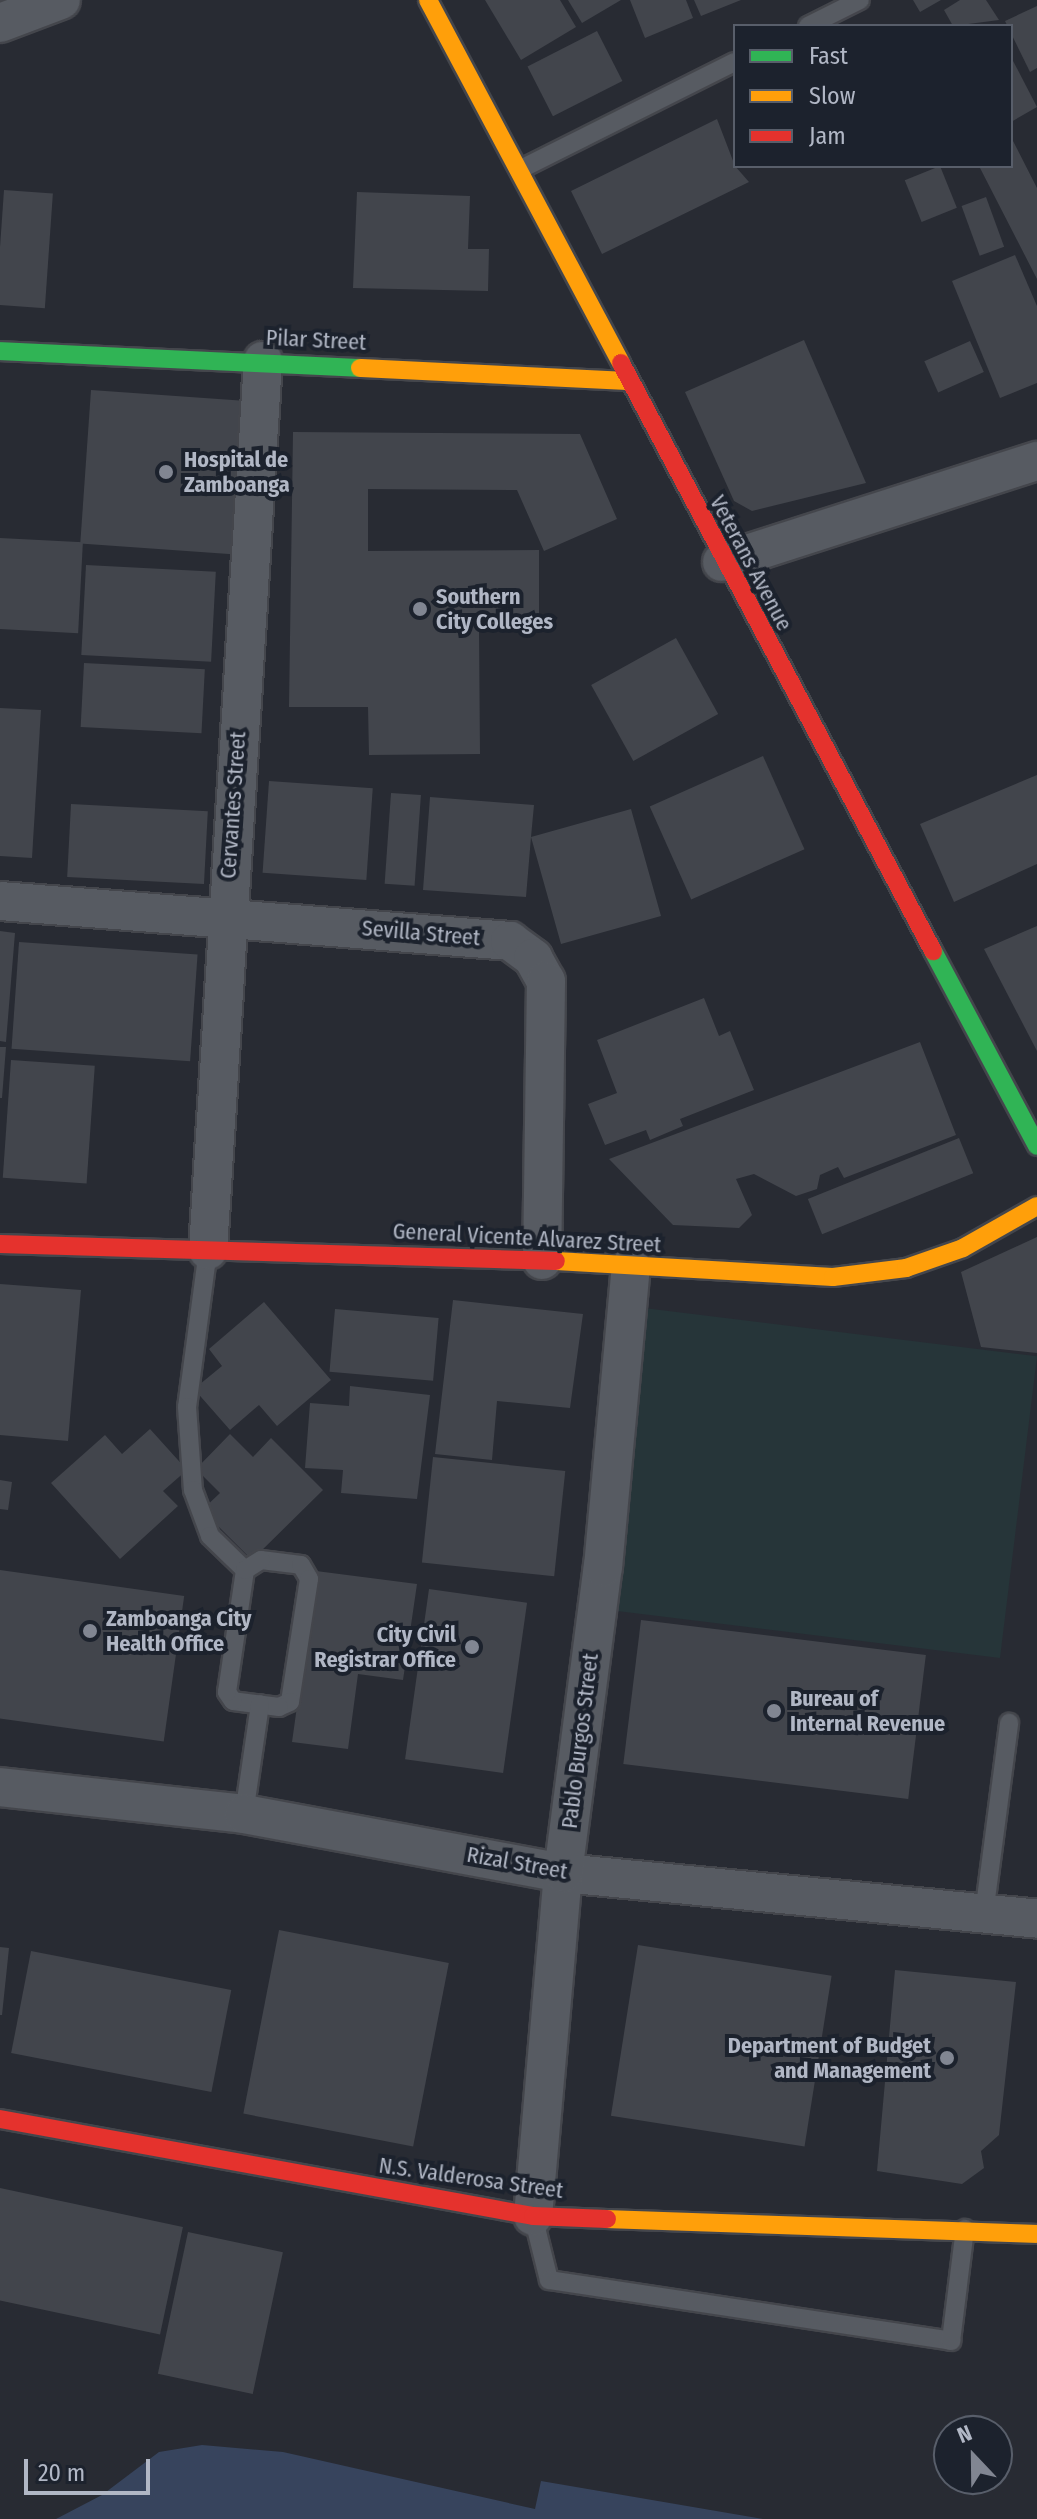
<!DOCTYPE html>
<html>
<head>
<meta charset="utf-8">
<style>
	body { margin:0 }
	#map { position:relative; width:1037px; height:2519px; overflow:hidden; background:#282b33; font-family:"Fira Sans Condensed",sans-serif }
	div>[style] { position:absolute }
	.green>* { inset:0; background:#263539; transform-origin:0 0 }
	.water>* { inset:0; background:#37445d }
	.building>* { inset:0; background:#42454c; transform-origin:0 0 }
	.roads { filter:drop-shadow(2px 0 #44464c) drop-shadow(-2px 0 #44464c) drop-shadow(0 2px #44464c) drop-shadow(0 -2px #44464c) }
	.lane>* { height:18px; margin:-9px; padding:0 9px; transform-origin:9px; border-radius:9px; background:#575b62 }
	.street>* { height:38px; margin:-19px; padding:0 19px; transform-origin:19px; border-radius:19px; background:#575b62 }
	.fast>* { height:18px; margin:-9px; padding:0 9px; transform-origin:9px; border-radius:9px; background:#30b455 }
	.slow>* { height:18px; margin:-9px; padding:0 9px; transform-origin:9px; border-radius:9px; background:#ff9f0a }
	.jam>* { height:18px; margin:-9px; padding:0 9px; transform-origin:9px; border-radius:9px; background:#e5322d }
	.dots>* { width:22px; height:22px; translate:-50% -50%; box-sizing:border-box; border:4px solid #1c222d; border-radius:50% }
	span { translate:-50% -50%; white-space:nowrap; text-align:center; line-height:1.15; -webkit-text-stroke:8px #1c222d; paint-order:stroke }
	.street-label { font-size:22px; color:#b1b7c5 }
	.poi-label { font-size:22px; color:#b1b7c5; font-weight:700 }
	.left { translate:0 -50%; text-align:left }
	.right { translate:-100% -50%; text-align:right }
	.legend { position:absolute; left:733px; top:24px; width:280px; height:144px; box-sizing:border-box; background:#1c222d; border:2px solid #585e6a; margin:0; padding:10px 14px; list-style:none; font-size:24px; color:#b1b7c5 }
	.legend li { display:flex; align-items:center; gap:16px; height:40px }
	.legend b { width:40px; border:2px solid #585e6a }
	.north { position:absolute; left:933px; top:2415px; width:80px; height:80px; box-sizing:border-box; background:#1c222d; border:2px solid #585e6a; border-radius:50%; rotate:338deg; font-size:22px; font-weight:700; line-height:32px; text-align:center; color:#b1b7c5 }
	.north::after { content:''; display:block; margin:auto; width:28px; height:36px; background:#818692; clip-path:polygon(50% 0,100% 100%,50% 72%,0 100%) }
	.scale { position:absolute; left:24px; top:2459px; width:126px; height:36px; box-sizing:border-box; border:4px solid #b1b7c5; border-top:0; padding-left:10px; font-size:24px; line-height:28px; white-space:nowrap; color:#b1b7c5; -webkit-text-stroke:6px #1c222d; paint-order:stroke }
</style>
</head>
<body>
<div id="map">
	<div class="green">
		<i style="left:644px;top:1308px;width:396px;height:304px;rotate:7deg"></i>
	</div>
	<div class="water">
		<i style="clip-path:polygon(202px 2445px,283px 2452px,535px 2509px,541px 2481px,763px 2519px,56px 2519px,102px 2495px,159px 2452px)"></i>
	</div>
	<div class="building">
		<i style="clip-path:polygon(485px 0,560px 0,576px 27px,521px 60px)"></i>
		<i style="clip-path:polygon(568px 0,621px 0,582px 23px)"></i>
		<i style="clip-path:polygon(630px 0,686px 0,693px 18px,645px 38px)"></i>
		<i style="clip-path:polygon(694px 0,741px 0,701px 16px)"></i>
		<i style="clip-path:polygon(913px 0,941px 0,920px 12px)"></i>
		<i style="clip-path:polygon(960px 0,986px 0,999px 20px,953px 26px,944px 10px)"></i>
		<i style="clip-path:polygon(1037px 6px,1037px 68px,1030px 72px,1005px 21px)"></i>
		<i style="left:597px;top:31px;width:56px;height:78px;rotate:63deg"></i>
		<i style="clip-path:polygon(1011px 57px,1037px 107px,1011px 122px)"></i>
		<i style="clip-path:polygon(717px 119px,735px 166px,749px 182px,602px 254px,571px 191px)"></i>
		<i style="clip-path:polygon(1011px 137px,1037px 188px,1037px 279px,979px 166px,1011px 166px)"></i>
		<i style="left:940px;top:166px;width:45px;height:38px;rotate:68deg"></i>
		<i style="left:4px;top:190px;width:49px;height:115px;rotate:4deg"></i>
		<i style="clip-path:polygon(357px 192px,470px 196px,468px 249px,489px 249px,488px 291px,353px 288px)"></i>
		<i style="left:986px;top:197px;width:53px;height:26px;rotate:70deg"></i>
		<i style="clip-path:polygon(1015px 255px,1037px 306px,1037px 383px,1000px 398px,952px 281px)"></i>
		<i style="clip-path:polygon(804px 340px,866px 483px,752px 511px,734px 501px,685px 392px)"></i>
		<i style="left:970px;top:341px;width:34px;height:50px;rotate:66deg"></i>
		<i style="left:91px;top:390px;width:156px;height:154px;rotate:4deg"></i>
		<i style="clip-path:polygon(293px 432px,580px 434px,617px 519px,544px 551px,517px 490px,368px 489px,368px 551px,539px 550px,539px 631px,479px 631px,480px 754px,369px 755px,368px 707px,289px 707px)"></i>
		<i style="left:0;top:538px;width:83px;height:91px;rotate:3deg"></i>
		<i style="left:86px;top:565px;width:130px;height:90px;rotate:3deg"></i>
		<i style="left:676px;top:638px;width:87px;height:97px;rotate:61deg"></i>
		<i style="left:84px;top:663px;width:121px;height:64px;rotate:3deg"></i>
		<i style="clip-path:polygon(0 708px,41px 710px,32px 858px,0 856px)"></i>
		<i style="left:763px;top:756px;width:102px;height:124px;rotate:66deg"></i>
		<i style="clip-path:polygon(1037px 775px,1037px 864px,954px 902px,920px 824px)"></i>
		<i style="left:269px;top:781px;width:104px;height:92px;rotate:4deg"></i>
		<i style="left:391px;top:793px;width:30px;height:91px;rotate:4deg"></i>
		<i style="clip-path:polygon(430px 797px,534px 805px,531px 837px,631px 809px,661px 916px,561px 944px,531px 837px,526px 897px,423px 890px)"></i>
		<i style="left:71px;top:804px;width:137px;height:73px;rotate:3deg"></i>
		<i style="clip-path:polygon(1037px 926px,1037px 1051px,984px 949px)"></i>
		<i style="clip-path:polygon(0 931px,15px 933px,6px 1042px,0 1041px)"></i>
		<i style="left:19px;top:942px;width:179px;height:107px;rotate:4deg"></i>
		<i style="clip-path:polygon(704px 998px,719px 1036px,730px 1031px,754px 1090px,680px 1119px,683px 1126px,650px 1140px,646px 1130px,605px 1145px,588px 1104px,617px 1093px,597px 1040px)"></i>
		<i style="clip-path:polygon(920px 1042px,956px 1135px,844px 1178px,838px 1167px,820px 1175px,817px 1189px,796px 1196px,754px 1174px,736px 1179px,752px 1215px,739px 1228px,673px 1225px,609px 1159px)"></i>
		<i style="clip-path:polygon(0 1047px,6px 1047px,2px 1098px,0 1098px)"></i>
		<i style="left:11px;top:1060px;width:84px;height:118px;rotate:4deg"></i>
		<i style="left:959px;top:1138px;width:38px;height:163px;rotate:68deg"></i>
		<i style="clip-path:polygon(1037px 1237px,1037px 1353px,981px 1347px,961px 1272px)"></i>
		<i style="clip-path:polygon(0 1284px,81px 1290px,68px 1441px,0 1435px)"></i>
		<i style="clip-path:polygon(453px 1300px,583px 1314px,570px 1408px,497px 1401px,492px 1460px,435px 1454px)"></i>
		<i style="clip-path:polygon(264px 1302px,331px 1380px,277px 1426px,259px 1405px,230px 1430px,194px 1389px,222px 1366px,209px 1349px)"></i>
		<i style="left:335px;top:1309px;width:104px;height:63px;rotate:5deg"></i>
		<i style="clip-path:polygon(350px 1386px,430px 1395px,417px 1499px,341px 1493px,343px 1470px,305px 1468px,310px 1403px,349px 1406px)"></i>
		<i style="clip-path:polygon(150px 1429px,187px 1470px,163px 1491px,178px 1506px,120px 1559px,51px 1483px,105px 1435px,122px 1454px)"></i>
		<i style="clip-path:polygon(230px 1434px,253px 1457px,271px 1438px,323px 1490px,252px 1560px,202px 1510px,220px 1493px,196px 1469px)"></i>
		<i style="left:433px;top:1457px;width:133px;height:106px;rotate:6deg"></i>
		<i style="clip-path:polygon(0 1480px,12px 1482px,8px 1510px,0 1509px)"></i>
		<i style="left:0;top:1570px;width:186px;height:147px;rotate:8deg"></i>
		<i style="clip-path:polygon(316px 1571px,417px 1584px,403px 1680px,358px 1674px,348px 1749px,292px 1742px)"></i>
		<i style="left:429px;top:1589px;width:99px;height:172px;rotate:8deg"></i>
		<i style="left:641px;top:1620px;width:287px;height:145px;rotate:7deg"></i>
		<i style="left:279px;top:1930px;width:173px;height:187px;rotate:11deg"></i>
		<i style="left:638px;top:1945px;width:196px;height:173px;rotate:9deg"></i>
		<i style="clip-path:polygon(0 1947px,9px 1948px,2px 2015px,0 2015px)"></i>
		<i style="left:31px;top:1951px;width:204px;height:104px;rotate:11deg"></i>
		<i style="clip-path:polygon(895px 1970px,1016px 1982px,999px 2135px,981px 2151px,984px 2168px,962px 2184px,877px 2171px)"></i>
		<i style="left:0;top:2188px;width:187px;height:110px;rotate:12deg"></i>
		<i style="left:188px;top:2232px;width:97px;height:145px;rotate:12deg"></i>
	</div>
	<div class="roads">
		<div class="lane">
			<i style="left:808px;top:26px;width:58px;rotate:-26.6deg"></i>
			<i style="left:519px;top:170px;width:241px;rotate:-26.6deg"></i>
			<i style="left:208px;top:1250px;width:158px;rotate:97.6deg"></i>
			<i style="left:187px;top:1407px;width:83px;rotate:85.9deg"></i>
			<i style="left:193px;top:1490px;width:49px;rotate:69.7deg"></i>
			<i style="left:210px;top:1536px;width:49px;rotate:44.2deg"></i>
			<i style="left:261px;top:1560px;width:40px;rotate:7.1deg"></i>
			<i style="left:301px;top:1565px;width:16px;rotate:60deg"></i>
			<i style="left:309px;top:1579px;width:124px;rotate:98.8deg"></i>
			<i style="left:290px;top:1702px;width:12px;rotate:156deg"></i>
			<i style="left:279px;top:1707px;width:46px;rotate:-172.6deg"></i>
			<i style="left:233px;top:1701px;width:11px;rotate:-124deg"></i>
			<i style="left:227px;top:1692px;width:123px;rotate:-81.6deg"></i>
			<i style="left:245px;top:1570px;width:19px;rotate:-32deg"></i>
			<i style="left:244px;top:1814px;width:111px;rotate:-81.7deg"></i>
			<i style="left:984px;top:1914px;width:193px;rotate:-82.5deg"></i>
			<i style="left:533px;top:2216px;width:66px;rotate:76deg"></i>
			<i style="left:549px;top:2280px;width:407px;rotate:8.6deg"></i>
			<i style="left:951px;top:2341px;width:113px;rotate:-82.9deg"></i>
		</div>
		<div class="street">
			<i style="left:0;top:23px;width:65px;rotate:-20.7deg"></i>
			<i style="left:722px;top:562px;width:331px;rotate:-17.8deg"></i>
			<i style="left:0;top:901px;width:512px;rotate:4.48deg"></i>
			<i style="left:510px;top:941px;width:29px;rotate:36deg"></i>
			<i style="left:533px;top:958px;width:26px;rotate:61deg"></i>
			<i style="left:546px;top:981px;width:279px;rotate:90.8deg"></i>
			<i style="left:208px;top:1250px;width:891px;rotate:-86.46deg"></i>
			<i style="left:0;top:1787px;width:245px;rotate:6.3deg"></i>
			<i style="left:244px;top:1814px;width:324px;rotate:10.5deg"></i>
			<i style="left:563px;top:1873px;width:476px;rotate:5.5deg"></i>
			<i style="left:533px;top:2216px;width:344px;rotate:-85deg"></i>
			<i style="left:563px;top:1873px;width:309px;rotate:-82.6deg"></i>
			<i style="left:603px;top:1567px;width:302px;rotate:-84.7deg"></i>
		</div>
		<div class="fast">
			<i style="left:0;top:351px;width:360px;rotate:2.7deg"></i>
			<i style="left:933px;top:951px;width:221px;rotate:61.9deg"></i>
		</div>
		<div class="slow">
			<i style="left:428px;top:0;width:411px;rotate:62deg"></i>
			<i style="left:360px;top:368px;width:269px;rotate:2.8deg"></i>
			<i style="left:556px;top:1261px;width:277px;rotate:3.3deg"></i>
			<i style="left:833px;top:1277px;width:74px;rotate:-7deg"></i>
			<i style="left:906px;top:1268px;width:60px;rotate:-19.3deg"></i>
			<i style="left:963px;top:1248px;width:85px;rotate:-29.6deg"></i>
			<i style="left:607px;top:2219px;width:430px;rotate:2deg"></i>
		</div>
		<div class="jam">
			<i style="left:621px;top:363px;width:666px;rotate:62.05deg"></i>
			<i style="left:0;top:1244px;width:556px;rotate:1.75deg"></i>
			<i style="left:0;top:2119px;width:542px;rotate:10.31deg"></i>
			<i style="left:533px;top:2216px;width:74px;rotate:2.3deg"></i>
		</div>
	</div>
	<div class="dots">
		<i style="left:166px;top:472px;background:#818692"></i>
		<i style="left:420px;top:609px;background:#818692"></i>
		<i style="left:90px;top:1631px;background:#818692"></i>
		<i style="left:472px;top:1647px;background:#818692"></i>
		<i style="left:774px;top:1711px;background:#818692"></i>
		<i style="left:947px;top:2058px;background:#818692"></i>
	</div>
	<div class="street-label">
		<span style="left:316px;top:340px;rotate:3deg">Pilar Street</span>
		<span style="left:751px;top:563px;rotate:62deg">Veterans Avenue</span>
		<span style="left:233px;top:805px;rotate:-86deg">Cervantes Street</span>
		<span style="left:421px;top:933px;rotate:5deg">Sevilla Street</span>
		<span style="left:527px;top:1238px;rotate:3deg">General Vicente Alvarez Street</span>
		<span style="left:580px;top:1741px;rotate:-83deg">Pablo Burgos Street</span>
		<span style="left:517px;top:1863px;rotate:10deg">Rizal Street</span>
		<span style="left:471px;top:2178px;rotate:8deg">N.S. Valderosa Street</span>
	</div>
	<div class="poi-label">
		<span class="left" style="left:184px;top:472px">Hospital de<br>Zamboanga</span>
		<span class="left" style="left:436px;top:609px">Southern<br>City Colleges</span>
		<span class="left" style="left:106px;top:1631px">Zamboanga City<br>Health Office</span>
		<span class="right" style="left:456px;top:1647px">City Civil<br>Registrar Office</span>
		<span class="left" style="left:790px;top:1711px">Bureau of<br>Internal Revenue</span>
		<span class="right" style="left:931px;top:2058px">Department of Budget<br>and Management</span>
	</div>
	<ul class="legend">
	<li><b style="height:10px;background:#30b455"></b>Fast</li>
	<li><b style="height:10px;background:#ff9f0a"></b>Slow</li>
	<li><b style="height:10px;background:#e5322d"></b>Jam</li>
	</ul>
	<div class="north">N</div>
	<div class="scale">20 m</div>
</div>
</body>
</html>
